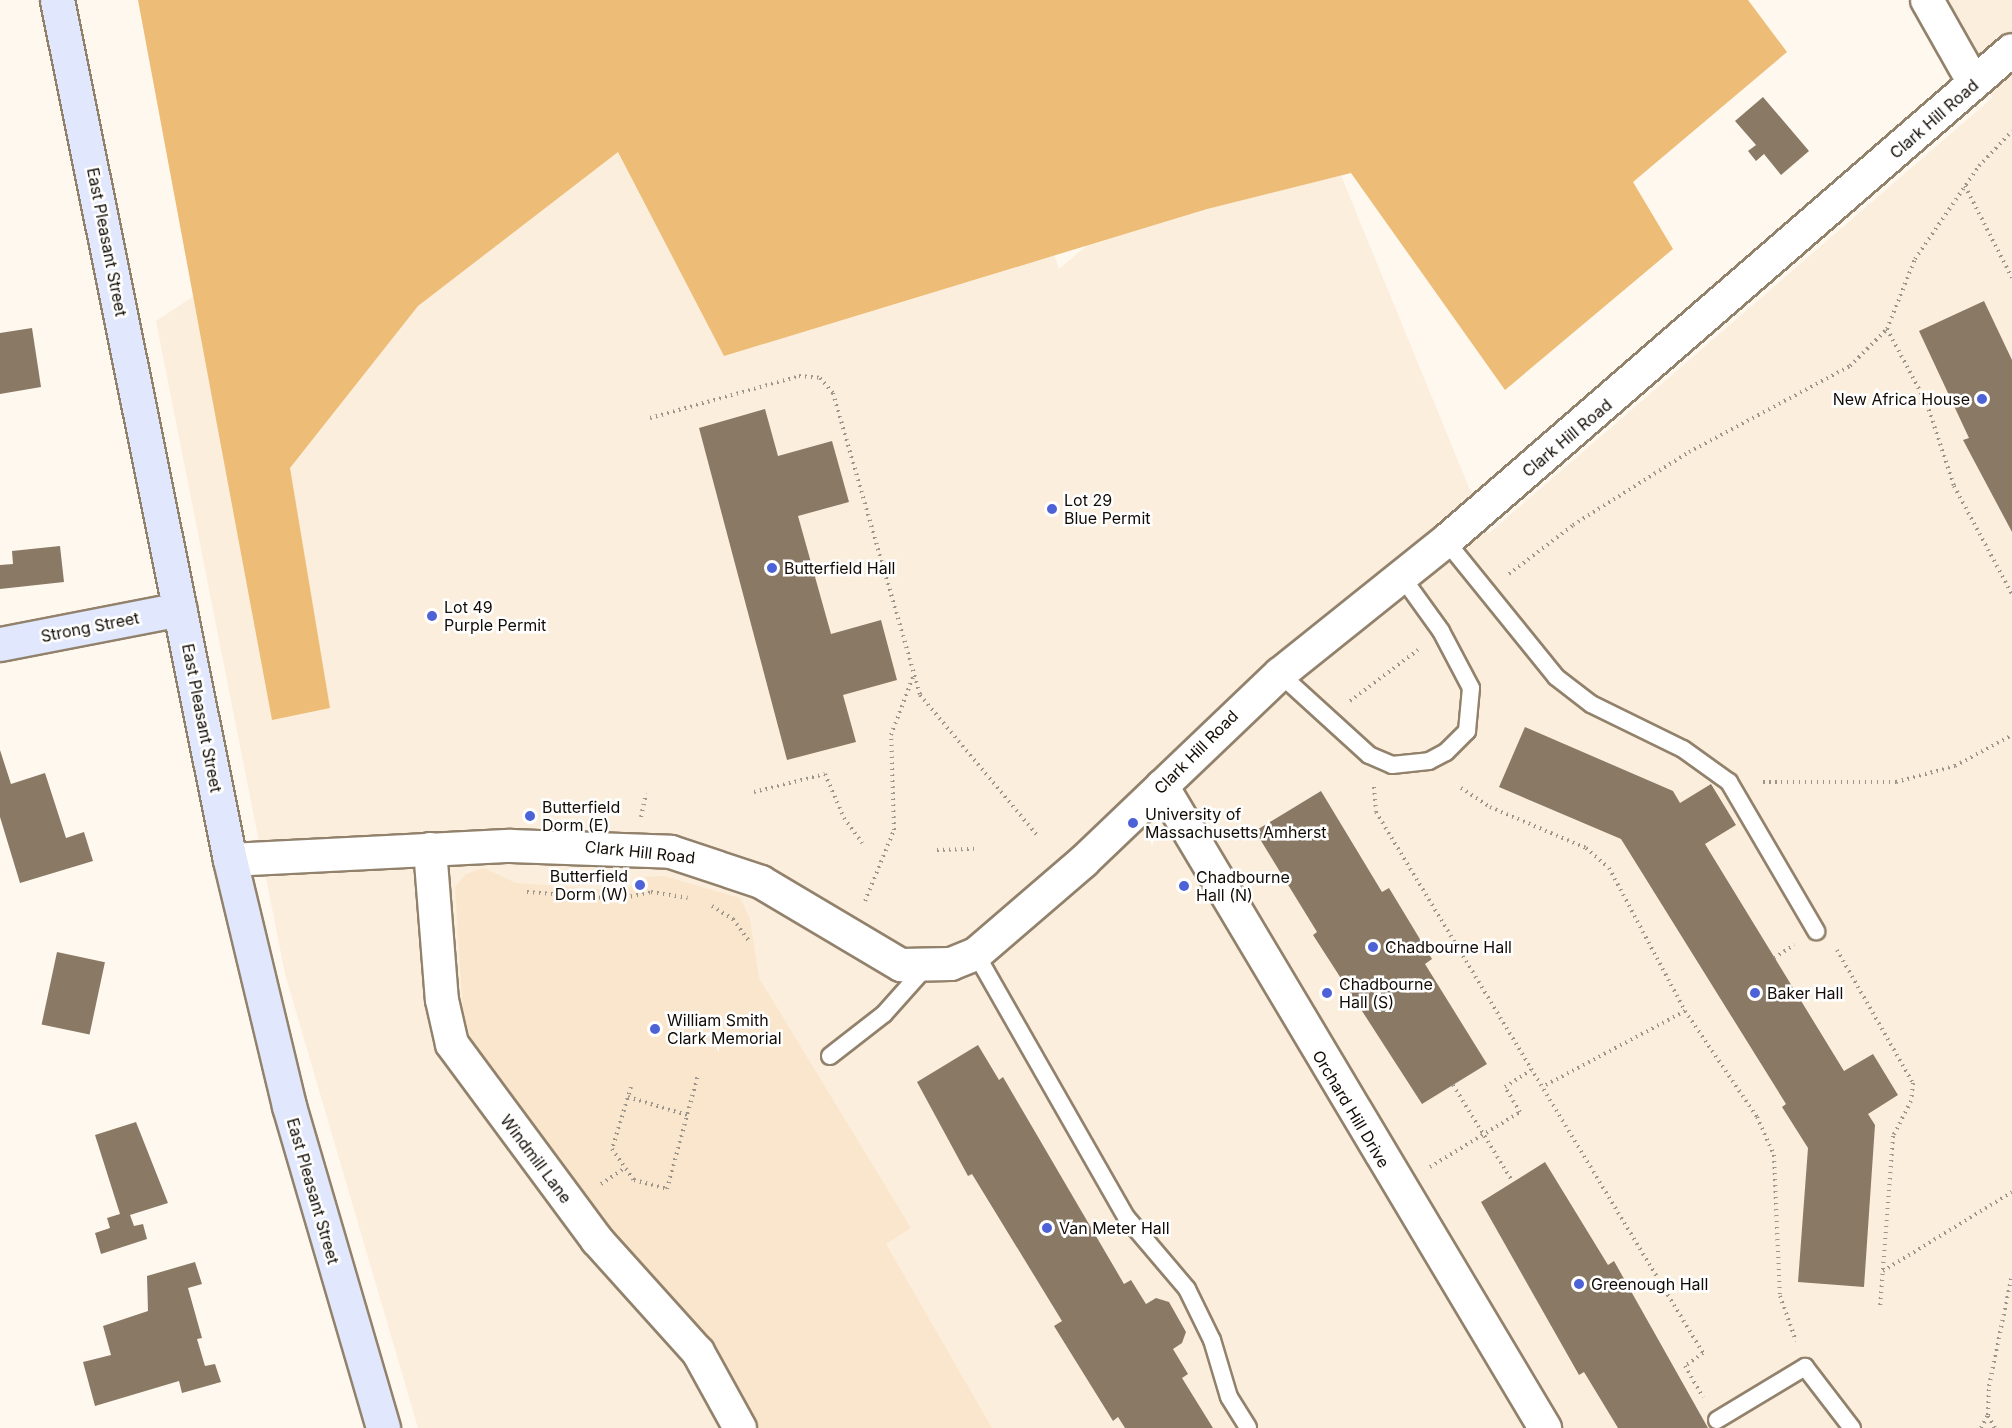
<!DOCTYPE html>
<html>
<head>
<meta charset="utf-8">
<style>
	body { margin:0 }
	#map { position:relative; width:2012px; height:1428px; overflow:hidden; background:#fff8ee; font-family:Inter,sans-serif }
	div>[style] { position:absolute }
	.built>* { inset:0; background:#fceedc }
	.green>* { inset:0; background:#fae6cc }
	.forest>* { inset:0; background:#edbc76 }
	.building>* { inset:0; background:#8a7a65; transform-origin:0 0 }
	.path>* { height:4px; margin-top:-2px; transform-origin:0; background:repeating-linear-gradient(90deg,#9b958c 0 1.5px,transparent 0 6px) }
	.roads { filter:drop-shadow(2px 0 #92826c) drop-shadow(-2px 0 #92826c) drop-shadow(0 2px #92826c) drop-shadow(0 -2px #92826c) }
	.lane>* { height:16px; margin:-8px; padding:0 8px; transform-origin:8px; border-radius:8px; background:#fff }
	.street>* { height:32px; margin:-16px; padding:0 16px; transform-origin:16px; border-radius:16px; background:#fff }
	.secondary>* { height:33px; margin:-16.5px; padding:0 16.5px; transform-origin:16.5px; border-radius:16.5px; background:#e1e7fc }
	.dots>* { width:16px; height:16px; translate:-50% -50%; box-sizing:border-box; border:3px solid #fff; border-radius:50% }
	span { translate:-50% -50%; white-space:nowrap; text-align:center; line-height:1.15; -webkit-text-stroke:5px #fff; paint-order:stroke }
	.street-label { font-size:16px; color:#120c05 }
	.poi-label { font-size:16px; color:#120c05 }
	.right { translate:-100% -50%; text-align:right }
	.left { translate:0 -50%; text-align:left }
</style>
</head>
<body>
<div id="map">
	<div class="built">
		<i style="clip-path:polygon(972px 0,1059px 269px,1297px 68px,1488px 534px,1992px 98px,1947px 0,2012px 0,2012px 1428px,418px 1428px,285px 974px,156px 321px,611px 20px)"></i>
	</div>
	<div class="green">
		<i style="clip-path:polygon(484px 868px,516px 883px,625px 891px,640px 877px,664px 876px,740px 898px,750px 919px,759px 978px,911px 1228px,886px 1244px,992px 1428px,759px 1428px,692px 1322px,620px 1242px,471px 1039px,463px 1011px,455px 887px,466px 874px)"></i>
	</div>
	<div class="forest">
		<i style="clip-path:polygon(138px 0,1748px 0,1787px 52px,1633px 182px,1673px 249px,1505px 390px,1351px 173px,1207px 209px,724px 356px,618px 152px,418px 306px,290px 468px,330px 708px,272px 720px)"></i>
	</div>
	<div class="building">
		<i style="clip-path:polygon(1763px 97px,1809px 151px,1781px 175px,1764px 154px,1756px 161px,1748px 151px,1756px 145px,1735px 121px)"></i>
		<i style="clip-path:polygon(1984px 301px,2012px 360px,2012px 532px,1963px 440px,1969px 438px,1919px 331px)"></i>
		<i style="clip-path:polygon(32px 328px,41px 387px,0 394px,0 333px)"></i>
		<i style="clip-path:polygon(765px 409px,778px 456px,832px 441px,849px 502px,798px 516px,831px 634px,881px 620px,897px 680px,843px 695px,856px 742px,787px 760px,699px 428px)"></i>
		<i style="clip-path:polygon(60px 546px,64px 582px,0 589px,0 565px,13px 564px,12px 551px)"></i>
		<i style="clip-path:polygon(1525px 727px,1673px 791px,1680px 803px,1711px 784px,1736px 825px,1705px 844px,1844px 1071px,1873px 1054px,1898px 1095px,1868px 1114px,1875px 1125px,1864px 1287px,1798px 1282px,1808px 1148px,1782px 1107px,1786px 1104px,1621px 839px,1499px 787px)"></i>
		<i style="clip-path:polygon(0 750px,11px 784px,45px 773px,66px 838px,84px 832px,93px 861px,20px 883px,0 817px)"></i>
		<i style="clip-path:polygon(1321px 791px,1382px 892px,1389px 888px,1432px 959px,1425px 964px,1487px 1064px,1422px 1104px,1313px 935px,1317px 932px,1255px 831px)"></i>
		<i style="left:57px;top:952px;width:49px;height:74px;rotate:12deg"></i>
		<i style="clip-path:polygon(978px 1045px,999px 1080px,1003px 1077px,1124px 1284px,1131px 1280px,1146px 1304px,1156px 1298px,1169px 1302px,1186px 1332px,1182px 1343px,1173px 1349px,1188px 1374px,1182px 1378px,1213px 1428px,1125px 1428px,1118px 1417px,1113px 1421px,1054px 1326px,1062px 1321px,972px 1174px,968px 1176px,917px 1082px)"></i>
		<i style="clip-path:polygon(136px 1122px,168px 1203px,130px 1215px,134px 1226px,143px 1224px,147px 1239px,101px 1254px,95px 1233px,110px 1228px,107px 1218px,120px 1214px,95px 1135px)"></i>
		<i style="clip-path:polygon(1545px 1162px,1608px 1265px,1614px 1261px,1708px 1428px,1618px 1428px,1584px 1372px,1579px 1375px,1481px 1202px)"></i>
		<i style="clip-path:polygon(195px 1262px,202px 1284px,188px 1288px,202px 1338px,197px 1339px,205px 1366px,215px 1364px,221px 1382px,182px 1393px,179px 1381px,95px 1406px,83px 1362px,111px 1355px,103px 1326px,148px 1311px,147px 1276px)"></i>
	</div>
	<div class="path">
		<i style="left:1965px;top:186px;width:103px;rotate:62.9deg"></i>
		<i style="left:1887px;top:329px;width:85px;rotate:61.9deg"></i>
		<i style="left:1927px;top:404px;width:86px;rotate:71.8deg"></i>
		<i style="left:1954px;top:486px;width:123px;rotate:61.8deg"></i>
		<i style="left:650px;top:418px;width:155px;rotate:-15.7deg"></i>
		<i style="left:799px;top:376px;width:21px;rotate:5deg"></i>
		<i style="left:820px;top:378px;width:20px;rotate:49deg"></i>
		<i style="left:833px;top:393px;width:314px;rotate:73.9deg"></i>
		<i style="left:920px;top:695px;width:184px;rotate:50.1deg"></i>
		<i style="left:1509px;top:574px;width:81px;rotate:-37.4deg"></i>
		<i style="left:1573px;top:525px;width:137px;rotate:-32.2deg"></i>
		<i style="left:1689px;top:452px;width:183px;rotate:-28.1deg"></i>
		<i style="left:1850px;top:366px;width:52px;rotate:-45deg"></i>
		<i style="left:1887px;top:329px;width:75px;rotate:-68.2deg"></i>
		<i style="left:1915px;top:259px;width:113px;rotate:-55.5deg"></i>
		<i style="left:1979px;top:166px;width:48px;rotate:-46.7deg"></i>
		<i style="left:1350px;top:701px;width:85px;rotate:-36.9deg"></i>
		<i style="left:1763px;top:782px;width:133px"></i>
		<i style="left:1896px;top:782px;width:61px;rotate:-15.2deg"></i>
		<i style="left:1955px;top:766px;width:65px;rotate:-28.5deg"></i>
		<i style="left:1374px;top:787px;width:25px;rotate:85deg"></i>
		<i style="left:1376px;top:812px;width:632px;rotate:58.85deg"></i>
		<i style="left:1703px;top:1353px;width:22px;rotate:144deg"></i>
		<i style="left:1685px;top:1366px;width:36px;rotate:60deg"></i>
		<i style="left:1461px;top:788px;width:35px;rotate:33deg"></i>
		<i style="left:1490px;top:807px;width:104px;rotate:23.1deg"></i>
		<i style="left:1586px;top:848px;width:30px;rotate:41deg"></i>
		<i style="left:1609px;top:868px;width:162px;rotate:62deg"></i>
		<i style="left:1685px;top:1011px;width:162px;rotate:152deg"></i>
		<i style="left:754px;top:792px;width:73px;rotate:-14.2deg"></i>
		<i style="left:825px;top:774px;width:48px;rotate:66.6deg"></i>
		<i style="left:844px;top:818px;width:31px;rotate:54deg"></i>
		<i style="left:641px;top:817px;width:24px;rotate:-78deg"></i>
		<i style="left:937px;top:850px;width:37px;rotate:-2deg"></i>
		<i style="left:527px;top:892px;width:92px;rotate:4.4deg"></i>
		<i style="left:619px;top:899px;width:33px;rotate:-12deg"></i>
		<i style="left:651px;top:892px;width:37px;rotate:9deg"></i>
		<i style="left:865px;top:901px;width:77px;rotate:-67.8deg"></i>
		<i style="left:894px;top:830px;width:95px;rotate:-91.8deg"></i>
		<i style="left:891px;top:735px;width:65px;rotate:-69.3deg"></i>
		<i style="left:712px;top:906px;width:25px;rotate:32deg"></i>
		<i style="left:733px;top:919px;width:29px;rotate:54deg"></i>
		<i style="left:1837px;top:950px;width:153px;rotate:60.3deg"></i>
		<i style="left:1913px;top:1083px;width:18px;rotate:96deg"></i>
		<i style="left:1911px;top:1101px;width:39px;rotate:117deg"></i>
		<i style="left:1893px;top:1136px;width:173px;rotate:94.3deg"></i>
		<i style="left:1774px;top:958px;width:24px;rotate:-33deg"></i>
		<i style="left:1685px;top:1011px;width:128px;rotate:55.8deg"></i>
		<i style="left:1757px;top:1117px;width:42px;rotate:65.9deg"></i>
		<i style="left:1774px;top:1155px;width:141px;rotate:87.6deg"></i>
		<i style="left:1780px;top:1296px;width:48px;rotate:70.4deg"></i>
		<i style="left:1453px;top:1085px;width:114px;rotate:58.3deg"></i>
		<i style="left:631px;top:1087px;width:65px;rotate:107deg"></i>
		<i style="left:612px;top:1149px;width:38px;rotate:55deg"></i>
		<i style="left:634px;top:1180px;width:34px;rotate:15deg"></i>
		<i style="left:667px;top:1189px;width:118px;rotate:-74.8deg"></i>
		<i style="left:628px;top:1097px;width:62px;rotate:17deg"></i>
		<i style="left:1430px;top:1167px;width:105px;rotate:-31.4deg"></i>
		<i style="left:1520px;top:1112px;width:29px;rotate:-121deg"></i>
		<i style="left:1505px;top:1087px;width:31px;rotate:-33deg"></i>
		<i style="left:601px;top:1184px;width:29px;rotate:-34deg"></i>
		<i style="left:1883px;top:1271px;width:151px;rotate:-31.5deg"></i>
		<i style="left:1988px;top:1416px;width:14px;rotate:60deg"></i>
		<i style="left:1981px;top:1428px;width:15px;rotate:-62deg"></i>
		<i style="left:1988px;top:1415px;width:29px;rotate:-88deg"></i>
		<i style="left:1989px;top:1386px;width:113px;rotate:-78.3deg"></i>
	</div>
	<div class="roads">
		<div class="lane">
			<i style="left:1446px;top:541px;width:175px;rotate:51deg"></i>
			<i style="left:1556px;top:677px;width:44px;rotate:37.6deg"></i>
			<i style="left:1591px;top:704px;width:102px;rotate:26.1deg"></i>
			<i style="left:1683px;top:749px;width:57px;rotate:35.7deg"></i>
			<i style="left:1729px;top:782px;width:173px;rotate:59.7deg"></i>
			<i style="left:1280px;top:674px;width:120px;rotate:42.3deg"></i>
			<i style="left:1369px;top:755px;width:25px;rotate:23deg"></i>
			<i style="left:1392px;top:765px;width:37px;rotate:-6deg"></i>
			<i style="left:1429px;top:761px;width:19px;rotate:-28deg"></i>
			<i style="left:1446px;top:752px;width:30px;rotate:-45deg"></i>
			<i style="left:1467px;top:731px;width:43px;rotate:-84.7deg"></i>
			<i style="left:1471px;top:688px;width:64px;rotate:-117.8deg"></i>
			<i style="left:1441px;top:631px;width:67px;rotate:-125.8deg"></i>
			<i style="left:976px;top:954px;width:303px;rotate:60.3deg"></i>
			<i style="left:1126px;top:1217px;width:94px;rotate:49.7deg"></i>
			<i style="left:1187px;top:1289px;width:57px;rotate:63.9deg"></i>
			<i style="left:1212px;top:1340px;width:59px;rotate:73.4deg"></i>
			<i style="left:1229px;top:1397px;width:36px;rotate:58deg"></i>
			<i style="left:830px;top:1056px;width:68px;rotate:-37.9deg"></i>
			<i style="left:884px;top:1014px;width:62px;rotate:-48.3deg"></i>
			<i style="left:1717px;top:1420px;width:103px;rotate:-31.1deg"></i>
			<i style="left:1805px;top:1367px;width:77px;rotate:52.4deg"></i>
		</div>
		<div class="street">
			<i style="left:1927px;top:0;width:95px;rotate:60.5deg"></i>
			<i style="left:1162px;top:786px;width:748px;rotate:59.18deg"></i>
			<i style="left:430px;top:849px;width:151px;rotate:85.5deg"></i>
			<i style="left:442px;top:1000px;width:45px;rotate:77.2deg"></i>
			<i style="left:452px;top:1044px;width:244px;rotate:53.5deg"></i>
			<i style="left:597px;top:1240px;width:151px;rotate:48deg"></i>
			<i style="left:698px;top:1352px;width:87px;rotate:61.1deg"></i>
			<i style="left:230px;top:860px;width:281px;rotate:-2.9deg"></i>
			<i style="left:511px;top:846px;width:160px;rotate:2.1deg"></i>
			<i style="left:671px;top:852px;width:95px;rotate:18.4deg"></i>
			<i style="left:761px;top:882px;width:163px;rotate:30.7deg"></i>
			<i style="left:901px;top:965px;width:50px;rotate:-1.1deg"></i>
			<i style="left:951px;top:964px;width:27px;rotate:-22deg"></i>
			<i style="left:976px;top:954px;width:143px;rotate:-40.7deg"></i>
			<i style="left:1084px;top:861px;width:271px;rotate:-43.7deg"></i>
			<i style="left:1280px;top:674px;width:213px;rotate:-38.7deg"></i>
			<i style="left:1446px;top:541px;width:749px;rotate:-40.94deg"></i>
		</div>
		<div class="secondary">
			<i style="left:57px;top:0;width:877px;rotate:78.63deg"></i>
			<i style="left:230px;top:860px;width:253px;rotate:76.5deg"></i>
			<i style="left:289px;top:1106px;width:335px;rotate:73.7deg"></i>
			<i style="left:0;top:644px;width:183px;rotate:-11deg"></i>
		</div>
	</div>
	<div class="dots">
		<i style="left:1982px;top:399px;background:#4d62d7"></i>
		<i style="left:1052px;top:509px;background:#4d62d7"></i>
		<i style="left:772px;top:568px;background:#4d62d7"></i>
		<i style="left:432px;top:616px;background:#4d62d7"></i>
		<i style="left:530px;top:816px;background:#4d62d7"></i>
		<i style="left:1133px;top:823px;background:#4d62d7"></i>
		<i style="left:640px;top:885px;background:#4d62d7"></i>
		<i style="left:1184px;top:886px;background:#4d62d7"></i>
		<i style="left:1373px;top:947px;background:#4d62d7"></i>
		<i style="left:1327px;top:993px;background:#4d62d7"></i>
		<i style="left:1755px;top:993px;background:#4d62d7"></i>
		<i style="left:655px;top:1029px;background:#4d62d7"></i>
		<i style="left:1047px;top:1228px;background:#4d62d7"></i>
		<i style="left:1579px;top:1284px;background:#4d62d7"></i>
	</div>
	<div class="street-label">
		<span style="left:1934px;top:119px;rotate:-41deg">Clark Hill Road</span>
		<span style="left:107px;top:242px;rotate:79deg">East Pleasant Street</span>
		<span style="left:1567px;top:438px;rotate:-40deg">Clark Hill Road</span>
		<span style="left:90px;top:627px;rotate:-11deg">Strong Street</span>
		<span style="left:202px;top:718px;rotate:79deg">East Pleasant Street</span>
		<span style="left:1196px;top:752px;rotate:-45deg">Clark Hill Road</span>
		<span style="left:640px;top:852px;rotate:6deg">Clark Hill Road</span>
		<span style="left:1351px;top:1109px;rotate:59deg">Orchard Hill Drive</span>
		<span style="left:536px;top:1159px;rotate:53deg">Windmill Lane</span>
		<span style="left:313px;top:1191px;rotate:74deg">East Pleasant Street</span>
	</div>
	<div class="poi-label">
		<span class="right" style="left:1970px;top:399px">New Africa House</span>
		<span class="left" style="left:1064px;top:509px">Lot 29<br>Blue Permit</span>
		<span class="left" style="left:784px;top:568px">Butterfield Hall</span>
		<span class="left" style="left:444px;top:616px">Lot 49<br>Purple Permit</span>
		<span class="left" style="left:542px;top:816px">Butterfield<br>Dorm (E)</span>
		<span class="left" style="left:1145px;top:823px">University of<br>Massachusetts Amherst</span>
		<span class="right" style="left:628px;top:885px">Butterfield<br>Dorm (W)</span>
		<span class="left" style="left:1196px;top:886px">Chadbourne<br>Hall (N)</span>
		<span class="left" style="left:1385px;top:947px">Chadbourne Hall</span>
		<span class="left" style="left:1339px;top:993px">Chadbourne<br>Hall (S)</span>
		<span class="left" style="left:1767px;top:993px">Baker Hall</span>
		<span class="left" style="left:667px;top:1029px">William Smith<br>Clark Memorial</span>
		<span class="left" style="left:1059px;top:1228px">Van Meter Hall</span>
		<span class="left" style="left:1591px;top:1284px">Greenough Hall</span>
	</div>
</div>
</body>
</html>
